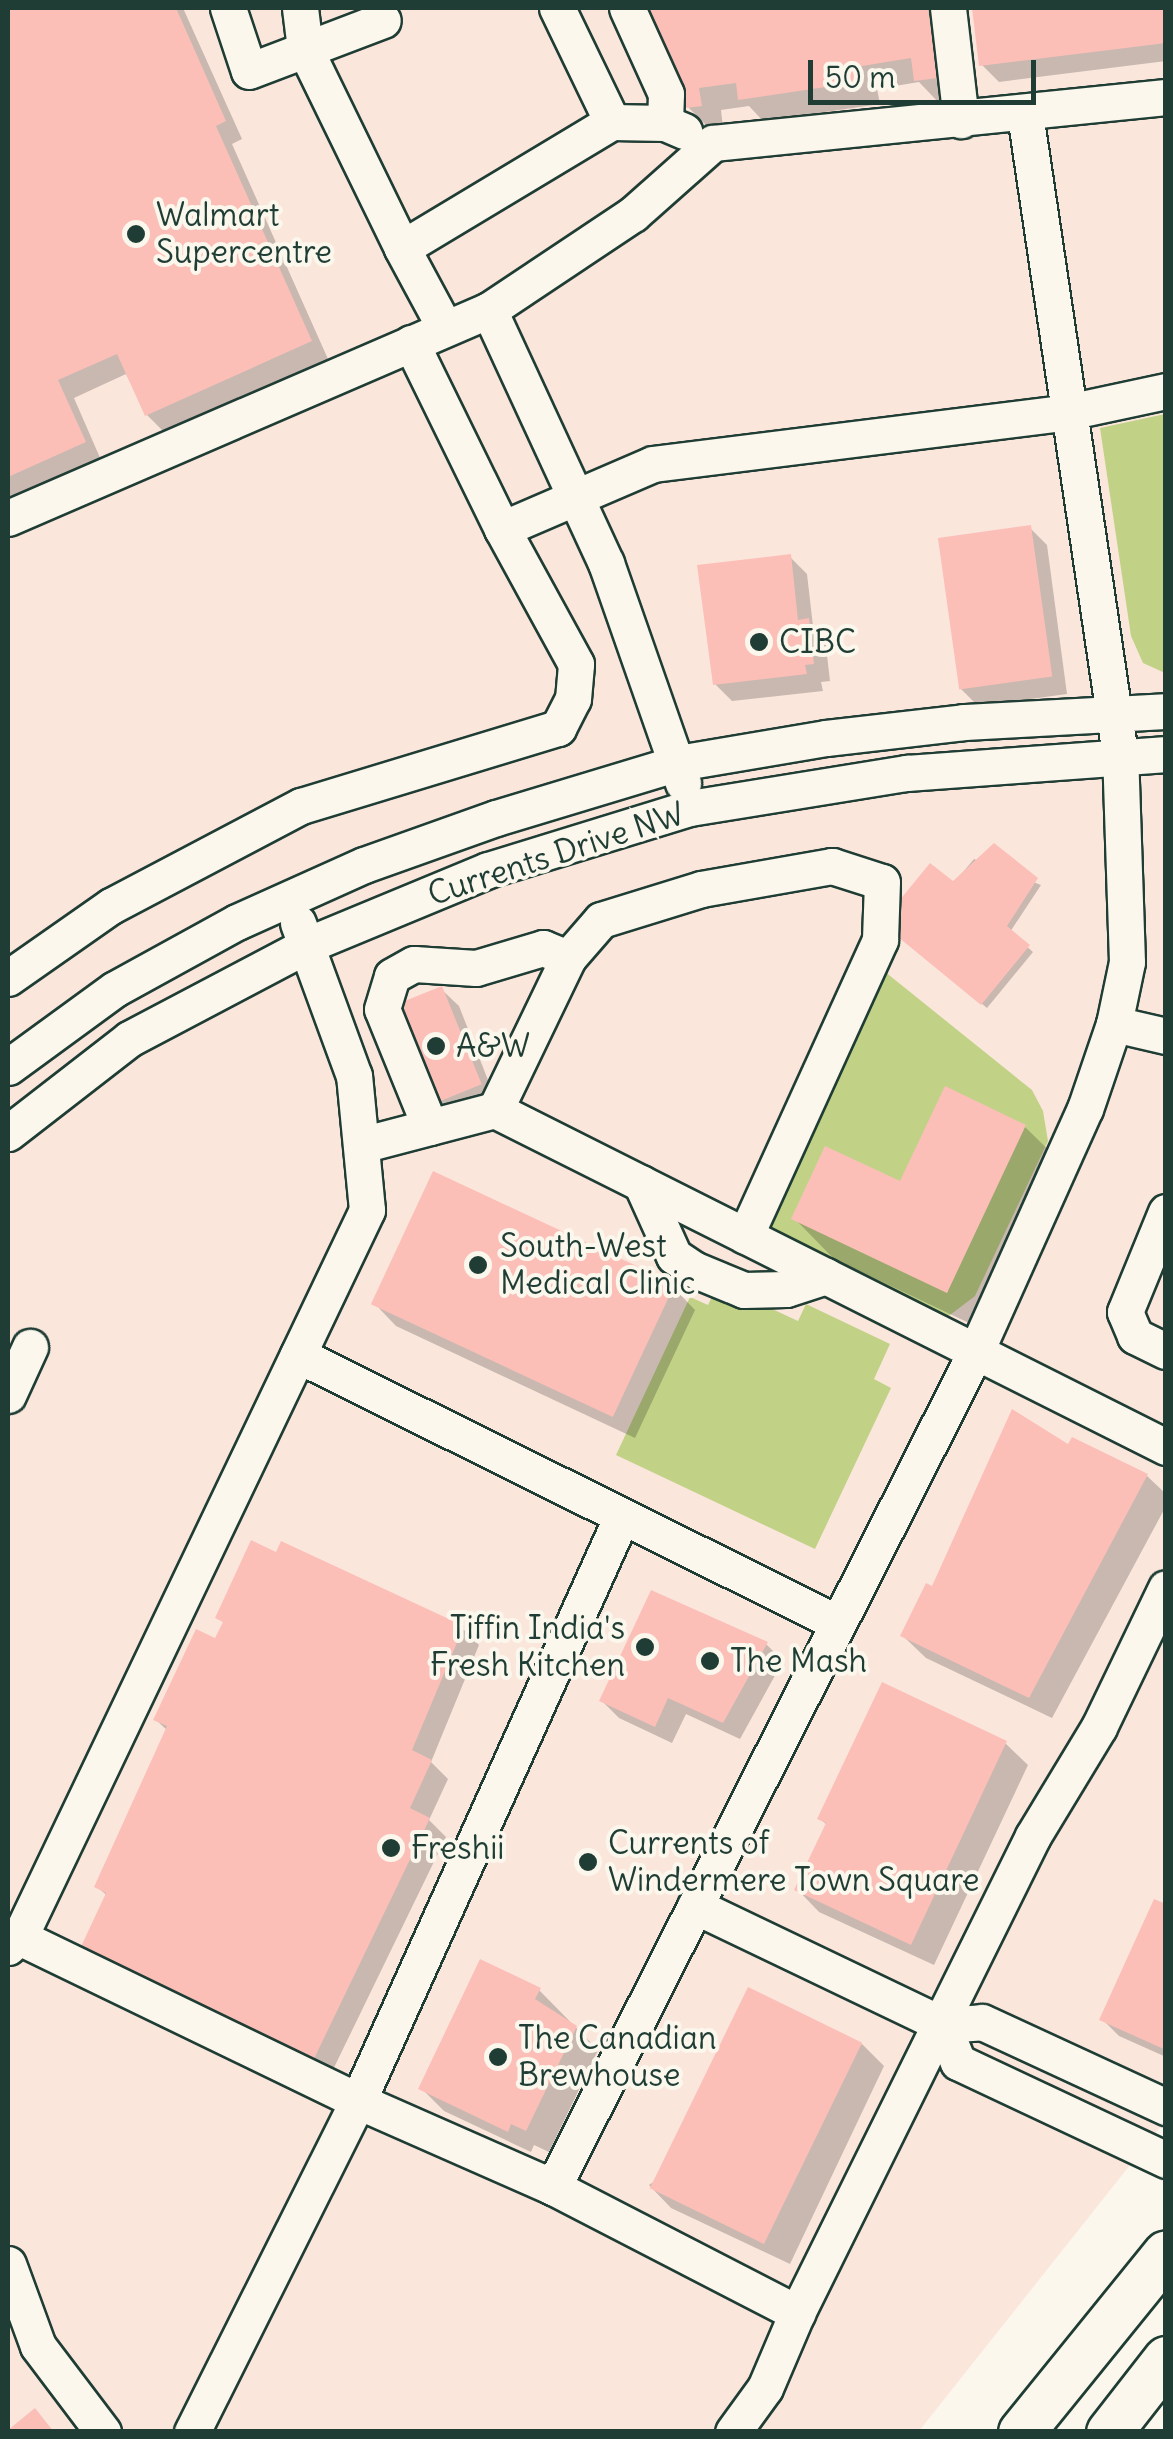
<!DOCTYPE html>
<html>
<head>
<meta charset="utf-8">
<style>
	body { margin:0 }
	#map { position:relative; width:1173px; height:2439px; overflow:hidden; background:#fbf7ec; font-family:Delius,sans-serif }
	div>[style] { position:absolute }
	.built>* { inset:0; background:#fbe6dc }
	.green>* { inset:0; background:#c1d287 }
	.shadow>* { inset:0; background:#0003 }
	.building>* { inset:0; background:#fbbfb8; transform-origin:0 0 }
	.roads { filter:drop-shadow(2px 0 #1f3d34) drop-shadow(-2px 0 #1f3d34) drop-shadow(0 2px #1f3d34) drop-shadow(0 -2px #1f3d34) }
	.minor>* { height:35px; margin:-17.5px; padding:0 17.5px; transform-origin:17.5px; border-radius:17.5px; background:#fbf7ec }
	.major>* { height:45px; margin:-22.5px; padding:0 22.5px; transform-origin:22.5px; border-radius:22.5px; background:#fbf7ec }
	.dots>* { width:28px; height:28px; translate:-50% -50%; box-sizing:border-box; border:5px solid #fbf7ec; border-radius:50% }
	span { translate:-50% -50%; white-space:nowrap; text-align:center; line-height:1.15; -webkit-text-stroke:8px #fbf7ec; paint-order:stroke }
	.poi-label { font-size:32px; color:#1f3d34 }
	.left { translate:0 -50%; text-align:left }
	.right { translate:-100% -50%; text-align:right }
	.street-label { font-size:32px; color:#1f3d34 }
	.frame { position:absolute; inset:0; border:10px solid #1f3d34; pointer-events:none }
	.scale { position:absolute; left:808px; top:60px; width:228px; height:45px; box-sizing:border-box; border:5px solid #1f3d34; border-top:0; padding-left:12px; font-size:30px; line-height:35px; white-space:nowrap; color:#1f3d34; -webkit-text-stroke:8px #fbf7ec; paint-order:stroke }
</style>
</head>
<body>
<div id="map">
	<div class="built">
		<i style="clip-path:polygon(8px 8px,1165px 8px,1165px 2121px,919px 2431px,8px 2432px)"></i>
	</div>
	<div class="green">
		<i style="clip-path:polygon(1165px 414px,1166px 414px,1165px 673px,1143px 663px,1131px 636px,1100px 428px)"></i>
		<i style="clip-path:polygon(879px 967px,1032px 1090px,1043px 1111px,1048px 1141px,975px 1296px,946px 1318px,761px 1229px)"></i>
		<i style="clip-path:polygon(718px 1284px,798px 1321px,806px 1304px,890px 1344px,874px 1379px,891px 1388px,815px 1549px,616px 1455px,690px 1297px,708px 1305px)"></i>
	</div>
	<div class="shadow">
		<i style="clip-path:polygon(8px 8px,183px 8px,242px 139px,232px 144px,328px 359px,164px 432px,147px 415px,126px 374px,74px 398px,101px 460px,8px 500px)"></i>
		<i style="clip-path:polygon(649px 8px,946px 8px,960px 100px,939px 103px,919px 82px,877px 89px,880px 104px,763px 121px,749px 106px,721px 110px,723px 128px,711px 130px,688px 107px)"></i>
		<i style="clip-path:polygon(975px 8px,1166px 8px,1166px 61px,999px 82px,982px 65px)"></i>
		<i style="clip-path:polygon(1030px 528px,1047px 545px,1067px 694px,978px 706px,961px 689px)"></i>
		<i style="clip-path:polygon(790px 557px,807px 574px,813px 626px,825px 638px,830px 681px,821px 682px,823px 691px,732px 701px,715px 684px)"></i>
		<i style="clip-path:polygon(974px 859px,1041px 885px,1010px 932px,1033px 952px,987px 1008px,889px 927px,953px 884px)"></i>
		<i style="clip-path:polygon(441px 989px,459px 1006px,497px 1103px,449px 1122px,432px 1105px)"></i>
		<i style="clip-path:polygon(1025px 1127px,1066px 1167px,988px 1332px,834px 1259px,794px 1218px,902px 1185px)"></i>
		<i style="clip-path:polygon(673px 1287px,695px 1310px,635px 1438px,396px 1326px,374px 1303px)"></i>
		<i style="clip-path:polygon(1069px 1447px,1147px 1476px,1166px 1494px,1166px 1506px,1052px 1718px,926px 1658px,903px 1636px,933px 1589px)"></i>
		<i style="clip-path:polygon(218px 1617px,462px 1628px,479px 1645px,431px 1762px,448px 1779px,429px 1820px,446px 1837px,327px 2082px,97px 1887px,168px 1731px,156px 1720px,216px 1641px,225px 1624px)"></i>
		<i style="clip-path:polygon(766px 1644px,783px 1661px,740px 1739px,686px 1714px,672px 1743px,619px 1718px,602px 1701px)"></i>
		<i style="clip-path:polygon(1005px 1743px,1028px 1765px,934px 1965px,819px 1912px,797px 1889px,827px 1825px,820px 1819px)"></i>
		<i style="clip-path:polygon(1166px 1907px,1166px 2057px,1119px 2036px,1102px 2019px)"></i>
		<i style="clip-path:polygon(539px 1990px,598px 2050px,549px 2152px,534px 2145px,531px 2152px,444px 2111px,421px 2088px)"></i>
		<i style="clip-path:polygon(862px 2044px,884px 2066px,790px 2264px,671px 2208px,649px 2185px)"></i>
	</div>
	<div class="building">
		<i style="clip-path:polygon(8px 8px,176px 8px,226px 121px,216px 126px,312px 341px,145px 416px,117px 354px,58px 380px,86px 442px,8px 477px)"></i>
		<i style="clip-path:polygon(647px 8px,928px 8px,938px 78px,914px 81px,911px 58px,856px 67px,859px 82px,738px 100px,736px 83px,699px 88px,702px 106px,686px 108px)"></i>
		<i style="clip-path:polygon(972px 8px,1166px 8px,1166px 43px,979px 66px)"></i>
		<i style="left:1031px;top:525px;width:153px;height:94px;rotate:82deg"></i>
		<i style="clip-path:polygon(791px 554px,798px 620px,809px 618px,814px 664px,805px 665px,807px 674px,713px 685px,697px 565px)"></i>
		<i style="clip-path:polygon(994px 843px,1038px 878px,1007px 926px,1030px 945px,981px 1005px,881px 923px,930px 863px,953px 881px)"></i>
		<i style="left:442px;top:986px;width:106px;height:55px;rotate:68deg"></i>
		<i style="clip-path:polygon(945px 1086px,1026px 1125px,947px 1293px,791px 1219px,825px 1146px,900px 1181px)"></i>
		<i style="left:433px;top:1171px;width:267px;height:147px;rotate:25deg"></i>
		<i style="clip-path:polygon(1012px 1409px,1068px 1444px,1072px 1437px,1148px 1474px,1029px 1698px,900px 1636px,926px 1583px,932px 1586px)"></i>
		<i style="clip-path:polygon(251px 1540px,276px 1552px,281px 1541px,464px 1626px,412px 1750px,432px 1760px,410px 1808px,430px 1818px,310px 2067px,78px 1953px,106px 1893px,94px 1887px,167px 1726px,153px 1720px,196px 1629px,215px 1638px,223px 1622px,215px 1618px)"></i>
		<i style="clip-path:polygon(651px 1590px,768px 1642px,723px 1723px,668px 1698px,655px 1727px,599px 1701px)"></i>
		<i style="clip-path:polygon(882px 1682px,1007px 1741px,911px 1945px,794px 1890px,826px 1823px,817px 1819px)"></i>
		<i style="clip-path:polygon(1154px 1899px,1166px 1904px,1166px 2050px,1099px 2020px)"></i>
		<i style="clip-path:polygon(480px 1959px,541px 1988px,535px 1999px,577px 2026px,526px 2131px,511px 2124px,508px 2132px,418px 2089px)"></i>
		<i style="left:748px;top:1987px;width:127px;height:224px;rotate:26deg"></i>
		<i style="clip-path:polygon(35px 2408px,54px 2432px,8px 2432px,8px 2430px)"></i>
	</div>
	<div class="roads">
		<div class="minor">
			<i style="left:228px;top:8px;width:66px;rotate:71.6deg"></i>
			<i style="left:249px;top:71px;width:143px;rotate:-20.8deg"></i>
			<i style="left:300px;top:8px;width:41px;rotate:83deg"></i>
			<i style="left:305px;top:49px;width:221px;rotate:64deg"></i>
			<i style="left:557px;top:8px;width:127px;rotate:64.2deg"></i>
			<i style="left:627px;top:8px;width:94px;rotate:65.6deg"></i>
			<i style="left:666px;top:94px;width:29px;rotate:92deg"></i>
			<i style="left:665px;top:123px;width:21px;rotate:23deg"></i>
			<i style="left:948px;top:8px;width:113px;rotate:83.4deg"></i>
			<i style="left:489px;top:310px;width:279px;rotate:65.2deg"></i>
			<i style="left:606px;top:563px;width:233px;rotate:70.7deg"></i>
			<i style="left:445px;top:328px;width:91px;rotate:-118.3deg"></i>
			<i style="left:402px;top:248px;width:245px;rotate:-31deg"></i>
			<i style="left:612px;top:122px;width:53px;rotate:1.1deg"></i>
			<i style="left:411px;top:343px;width:207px;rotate:63.9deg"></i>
			<i style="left:8px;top:518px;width:524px;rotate:-23.39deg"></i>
			<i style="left:489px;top:310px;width:173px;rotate:-33.7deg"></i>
			<i style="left:633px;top:214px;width:107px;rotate:-41.6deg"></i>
			<i style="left:713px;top:143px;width:455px;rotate:-5.8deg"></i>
			<i style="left:8px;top:978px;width:126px;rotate:-35deg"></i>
			<i style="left:111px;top:906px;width:215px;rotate:-27.8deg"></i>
			<i style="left:301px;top:806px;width:269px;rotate:-16.9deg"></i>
			<i style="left:558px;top:728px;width:33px;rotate:-63deg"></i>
			<i style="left:573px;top:699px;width:35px;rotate:-85deg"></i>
			<i style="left:576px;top:664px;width:154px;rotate:-118.7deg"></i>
			<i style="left:502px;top:529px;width:164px;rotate:-23.3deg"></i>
			<i style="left:653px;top:464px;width:418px;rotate:-7.1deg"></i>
			<i style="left:1068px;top:412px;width:100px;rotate:-12.1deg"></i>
			<i style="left:1114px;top:1024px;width:53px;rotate:13deg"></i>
			<i style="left:8px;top:1067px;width:132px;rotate:-36.1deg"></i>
			<i style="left:115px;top:989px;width:139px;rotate:-28.8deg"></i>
			<i style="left:237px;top:922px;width:139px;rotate:-24.2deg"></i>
			<i style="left:364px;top:865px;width:140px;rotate:-19.6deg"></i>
			<i style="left:496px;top:818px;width:190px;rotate:-16.8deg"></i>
			<i style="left:678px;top:763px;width:150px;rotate:-9.6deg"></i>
			<i style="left:826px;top:738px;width:139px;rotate:-6.6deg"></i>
			<i style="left:964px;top:722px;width:202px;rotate:-3.1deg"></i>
			<i style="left:495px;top:1110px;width:169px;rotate:-64.3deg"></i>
			<i style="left:568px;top:958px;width:50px;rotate:-49deg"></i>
			<i style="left:601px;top:920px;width:105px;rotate:-17.2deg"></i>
			<i style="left:701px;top:889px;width:133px;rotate:-10deg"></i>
			<i style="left:832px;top:866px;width:52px;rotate:17.7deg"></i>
			<i style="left:882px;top:882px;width:58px;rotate:92deg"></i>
			<i style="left:880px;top:940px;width:325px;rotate:114.5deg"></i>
			<i style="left:430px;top:1127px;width:127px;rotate:-112.1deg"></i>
			<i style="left:382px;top:1009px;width:34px;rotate:-73deg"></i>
			<i style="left:392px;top:976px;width:25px;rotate:-29deg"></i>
			<i style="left:414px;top:964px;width:62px;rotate:3.7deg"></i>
			<i style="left:476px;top:968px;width:70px;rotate:-16.6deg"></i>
			<i style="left:543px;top:948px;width:27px;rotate:22deg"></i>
			<i style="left:8px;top:1133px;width:153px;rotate:-37.8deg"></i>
			<i style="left:129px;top:1039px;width:201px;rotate:-27.8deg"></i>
			<i style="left:307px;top:945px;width:196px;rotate:-22.5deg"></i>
			<i style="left:488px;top:870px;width:211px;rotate:-17.1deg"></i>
			<i style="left:690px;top:808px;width:220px;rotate:-9.2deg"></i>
			<i style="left:907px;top:773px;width:260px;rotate:-4.2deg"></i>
			<i style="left:365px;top:1144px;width:134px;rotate:-14.7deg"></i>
			<i style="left:495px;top:1110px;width:751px;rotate:26.67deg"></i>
			<i style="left:641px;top:1183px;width:80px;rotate:65.7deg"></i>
			<i style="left:674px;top:1256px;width:23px;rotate:34deg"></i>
			<i style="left:693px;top:1269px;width:55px;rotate:22.4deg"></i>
			<i style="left:744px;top:1290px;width:42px;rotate:-1.4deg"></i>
			<i style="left:786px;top:1289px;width:42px;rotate:-18deg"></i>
			<i style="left:1166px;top:1212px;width:108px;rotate:112.3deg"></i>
			<i style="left:1125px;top:1312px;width:26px;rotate:67deg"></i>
			<i style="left:1135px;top:1336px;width:34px;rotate:26deg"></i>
			<i style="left:298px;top:1355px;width:603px;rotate:26.4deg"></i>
			<i style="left:8px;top:1395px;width:53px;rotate:-65.4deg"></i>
			<i style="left:695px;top:1906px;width:275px;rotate:25.6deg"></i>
			<i style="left:943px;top:2025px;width:39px;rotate:-4deg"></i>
			<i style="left:982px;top:2022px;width:203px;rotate:24.8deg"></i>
			<i style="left:17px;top:1936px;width:379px;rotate:25.8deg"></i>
			<i style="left:358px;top:2101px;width:213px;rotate:23.8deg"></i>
			<i style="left:553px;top:2187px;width:275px;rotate:27.3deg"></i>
			<i style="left:797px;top:2313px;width:532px;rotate:-63.68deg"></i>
			<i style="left:1033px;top:1836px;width:127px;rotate:-58.8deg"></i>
			<i style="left:1099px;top:1727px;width:154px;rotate:-64.3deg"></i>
			<i style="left:8px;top:1947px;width:23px;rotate:-49deg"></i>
			<i style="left:23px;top:1930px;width:798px;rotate:-64.46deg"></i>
			<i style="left:367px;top:1210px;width:135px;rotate:-95.5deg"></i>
			<i style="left:354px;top:1076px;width:163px;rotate:-110.1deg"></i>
			<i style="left:943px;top:2025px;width:40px;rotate:68deg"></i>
			<i style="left:958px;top:2062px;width:230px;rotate:25.2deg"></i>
			<i style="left:553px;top:2187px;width:937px;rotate:-63.16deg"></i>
			<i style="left:976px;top:1351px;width:265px;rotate:-65.8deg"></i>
			<i style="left:1085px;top:1109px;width:90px;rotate:-71.2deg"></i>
			<i style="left:1114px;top:1024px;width:63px;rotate:-78.2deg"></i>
			<i style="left:1127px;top:962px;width:207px;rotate:-91.9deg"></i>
			<i style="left:1120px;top:755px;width:648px;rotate:-98.43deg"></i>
			<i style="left:8px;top:2264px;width:87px;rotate:69.9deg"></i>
			<i style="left:38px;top:2346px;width:108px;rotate:52.9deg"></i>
			<i style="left:192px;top:2432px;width:370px;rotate:-63.4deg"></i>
			<i style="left:358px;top:2101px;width:642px;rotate:-65.71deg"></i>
			<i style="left:733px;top:2432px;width:54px;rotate:-54deg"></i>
			<i style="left:765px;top:2388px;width:82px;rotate:-66.9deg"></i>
		</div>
		<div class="major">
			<i style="left:1021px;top:2432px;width:230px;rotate:-51deg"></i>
			<i style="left:1109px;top:2432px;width:93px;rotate:-52deg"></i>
		</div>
	</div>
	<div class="dots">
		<i style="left:136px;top:234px;background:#1f3d34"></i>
		<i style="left:759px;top:642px;background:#1f3d34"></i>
		<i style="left:436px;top:1046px;background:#1f3d34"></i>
		<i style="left:478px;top:1265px;background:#1f3d34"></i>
		<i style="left:645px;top:1647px;background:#1f3d34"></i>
		<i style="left:710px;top:1661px;background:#1f3d34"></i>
		<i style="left:391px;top:1848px;background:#1f3d34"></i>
		<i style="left:588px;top:1862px;background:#1f3d34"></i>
		<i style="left:498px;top:2057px;background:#1f3d34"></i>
	</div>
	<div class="poi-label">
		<span class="left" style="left:156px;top:234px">Walmart<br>Supercentre</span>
		<span class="left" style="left:779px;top:642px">CIBC</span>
		<span class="left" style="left:456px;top:1046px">A&amp;W</span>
		<span class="left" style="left:500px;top:1265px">South-West<br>Medical Clinic</span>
		<span class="right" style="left:625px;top:1647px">Tiffin India's<br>Fresh Kitchen</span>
		<span class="left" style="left:730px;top:1661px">The Mash</span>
		<span class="left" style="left:608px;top:1862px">Currents of<br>Windermere Town Square</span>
		<span class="left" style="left:411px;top:1848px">Freshii</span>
		<span class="left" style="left:518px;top:2057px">The Canadian<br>Brewhouse</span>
	</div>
	<div class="street-label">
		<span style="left:556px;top:854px;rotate:-18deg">Currents Drive NW</span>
	</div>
	<div class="frame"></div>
	<div class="scale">50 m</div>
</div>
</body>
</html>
